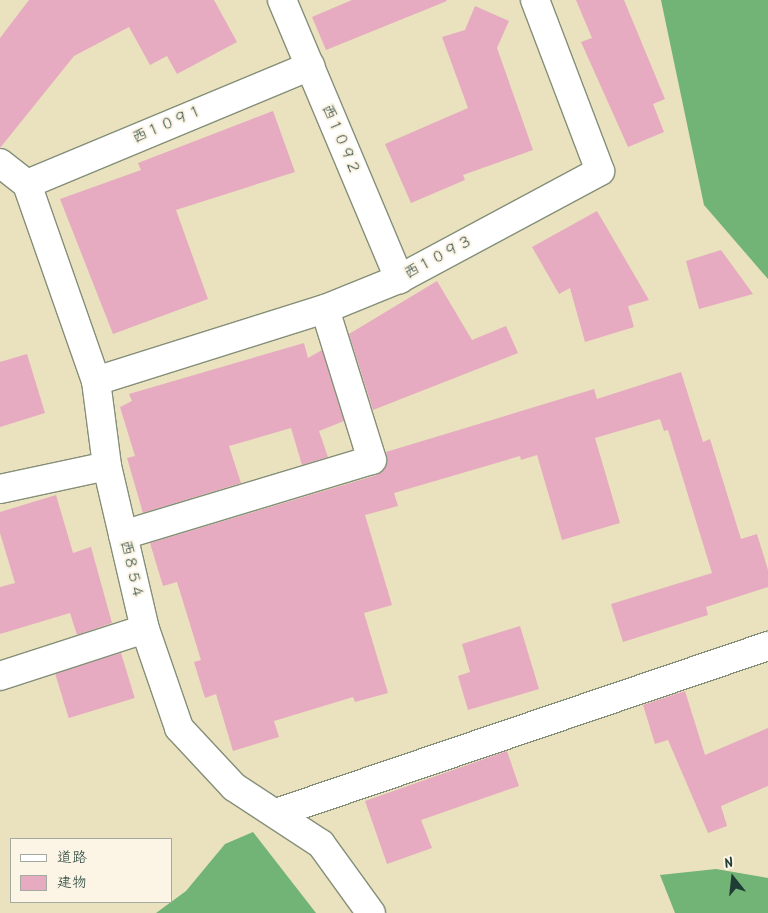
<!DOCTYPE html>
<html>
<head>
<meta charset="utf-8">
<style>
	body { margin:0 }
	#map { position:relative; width:768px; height:913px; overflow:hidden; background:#eae1be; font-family:Kalam,"Klee One",sans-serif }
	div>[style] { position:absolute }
	.forest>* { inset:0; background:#72b376 }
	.building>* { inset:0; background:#e6abc0; transform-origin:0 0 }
	.roads { filter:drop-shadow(1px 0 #848f79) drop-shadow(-1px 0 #848f79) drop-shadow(0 1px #848f79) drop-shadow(0 -1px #848f79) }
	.minor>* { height:28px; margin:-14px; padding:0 14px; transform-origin:14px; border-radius:14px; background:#fff }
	span { translate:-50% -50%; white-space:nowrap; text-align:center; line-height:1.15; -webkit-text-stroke:4.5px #fcf5e5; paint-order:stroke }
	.street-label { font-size:15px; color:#1f3d34 }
	.legend { position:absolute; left:10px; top:838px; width:162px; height:65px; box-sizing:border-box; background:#fcf5e5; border:1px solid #a4ab9e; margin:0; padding:6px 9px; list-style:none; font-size:15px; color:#1f3d34 }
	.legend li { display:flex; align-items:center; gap:10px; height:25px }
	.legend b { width:25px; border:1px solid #a4ab9e }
	.north { position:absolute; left:708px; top:853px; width:50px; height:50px; -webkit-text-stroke:4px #fcf5e5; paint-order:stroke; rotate:344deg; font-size:14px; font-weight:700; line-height:20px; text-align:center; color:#1f3d34 }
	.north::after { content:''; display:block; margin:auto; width:18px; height:22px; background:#1f3d34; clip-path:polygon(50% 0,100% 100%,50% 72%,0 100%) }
</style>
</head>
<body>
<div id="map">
	<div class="forest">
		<i style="clip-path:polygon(661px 0,768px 0,768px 279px,704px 205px)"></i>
		<i style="clip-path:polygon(253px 832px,316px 913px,156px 913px,186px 891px,225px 844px)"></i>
		<i style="clip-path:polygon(716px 869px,768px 878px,768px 913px,675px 913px,660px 875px)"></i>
	</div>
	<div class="building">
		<i style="clip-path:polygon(29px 0,214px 0,237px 42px,177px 74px,167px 56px,150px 65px,129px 27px,74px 56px,0 148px,0 38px)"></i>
		<i style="clip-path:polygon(352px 0,446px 0,447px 1px,326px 50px,312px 17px)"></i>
		<i style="clip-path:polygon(576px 0,624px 0,665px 99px,653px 104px,664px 132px,628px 147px,581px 42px,592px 38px)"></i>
		<i style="clip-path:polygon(475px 6px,509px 21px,497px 48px,533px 150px,463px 175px,465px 180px,411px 203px,385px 144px,468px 108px,442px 37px,465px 30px)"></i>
		<i style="clip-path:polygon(273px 111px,295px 172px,176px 210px,208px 299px,113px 334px,60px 199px,141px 170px,138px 163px)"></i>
		<i style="clip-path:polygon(597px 211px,649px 300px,628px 306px,634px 327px,585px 342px,570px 288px,559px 294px,532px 247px)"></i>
		<i style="clip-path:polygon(721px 250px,753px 294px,699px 309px,686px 261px)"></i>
		<i style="clip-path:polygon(437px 281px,472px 340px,506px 326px,518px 353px,373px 410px,349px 334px)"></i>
		<i style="clip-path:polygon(304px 343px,308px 358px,322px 350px,344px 421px,319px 431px,328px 457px,302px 465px,291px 428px,229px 446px,241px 483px,143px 513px,127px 458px,135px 456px,120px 407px,132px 401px,129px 394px)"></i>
		<i style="clip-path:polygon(27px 354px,45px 413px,0 427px,0 362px)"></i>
		<i style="clip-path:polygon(681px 372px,703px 442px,710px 439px,741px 539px,757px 534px,768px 570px,768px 587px,706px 607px,708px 615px,623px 642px,611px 604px,712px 573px,668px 430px,664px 431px,660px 419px,595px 438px,620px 523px,562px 540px,537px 455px,521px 460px,520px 456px,394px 493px,398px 506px,365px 515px,392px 605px,364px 613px,388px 693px,355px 702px,353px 697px,274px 721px,279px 737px,233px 751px,216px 694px,205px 698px,194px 662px,201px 660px,177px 582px,163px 586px,150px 543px,377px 475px,387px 464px,386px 452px,594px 389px,597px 399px)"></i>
		<i style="clip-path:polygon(56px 495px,73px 553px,91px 547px,112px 623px,77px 635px,70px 613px,0 634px,0 587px,15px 583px,0 533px,0 512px)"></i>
		<i style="clip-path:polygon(520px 626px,539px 689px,468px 710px,458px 676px,470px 672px,462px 644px)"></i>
		<i style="left:121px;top:653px;width:47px;height:69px;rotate:73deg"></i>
		<i style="clip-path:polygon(685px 691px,705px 755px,768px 728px,768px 786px,721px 806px,727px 826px,708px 833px,668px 740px,655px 744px,643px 705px)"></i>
		<i style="clip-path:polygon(507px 751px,519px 786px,421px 820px,432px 848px,387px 864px,365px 801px)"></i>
	</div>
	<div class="roads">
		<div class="minor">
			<i style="left:282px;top:0;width:303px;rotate:67.2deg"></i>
			<i style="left:0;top:163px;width:34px;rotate:38deg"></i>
			<i style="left:27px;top:184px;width:209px;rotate:70.7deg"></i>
			<i style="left:96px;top:381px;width:86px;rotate:82.6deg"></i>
			<i style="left:107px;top:466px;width:167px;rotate:76.9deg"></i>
			<i style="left:145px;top:629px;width:105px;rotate:71deg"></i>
			<i style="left:179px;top:728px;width:81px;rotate:47deg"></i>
			<i style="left:234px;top:787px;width:104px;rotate:33.2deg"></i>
			<i style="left:321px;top:844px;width:85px;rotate:54.1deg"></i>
			<i style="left:27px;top:184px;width:307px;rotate:-22.6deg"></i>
			<i style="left:96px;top:381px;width:240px;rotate:-17.5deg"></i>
			<i style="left:325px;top:309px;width:80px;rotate:-22.1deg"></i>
			<i style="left:399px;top:279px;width:228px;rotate:-28.2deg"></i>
			<i style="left:600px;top:171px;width:183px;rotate:-110.8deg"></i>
			<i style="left:0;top:489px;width:109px;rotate:-12.1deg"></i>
			<i style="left:123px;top:535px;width:260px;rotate:-16.8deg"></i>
			<i style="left:372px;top:460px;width:158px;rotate:-107.3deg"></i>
			<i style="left:0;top:676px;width:152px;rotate:-18deg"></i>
			<i style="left:276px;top:813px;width:520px;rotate:-18.75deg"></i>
		</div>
	</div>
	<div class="street-label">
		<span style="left:168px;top:125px;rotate:-23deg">西１０９１</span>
		<span style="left:340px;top:140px;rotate:67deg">西１０９２</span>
		<span style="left:439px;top:258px;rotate:-28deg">西１０９３</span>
		<span style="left:131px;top:570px;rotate:77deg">西８５４</span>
	</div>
	<ul class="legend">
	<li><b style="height:6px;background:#fff"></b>道路</li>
	<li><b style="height:14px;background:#e6abc0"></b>建物</li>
	</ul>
	<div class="north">N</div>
</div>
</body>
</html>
